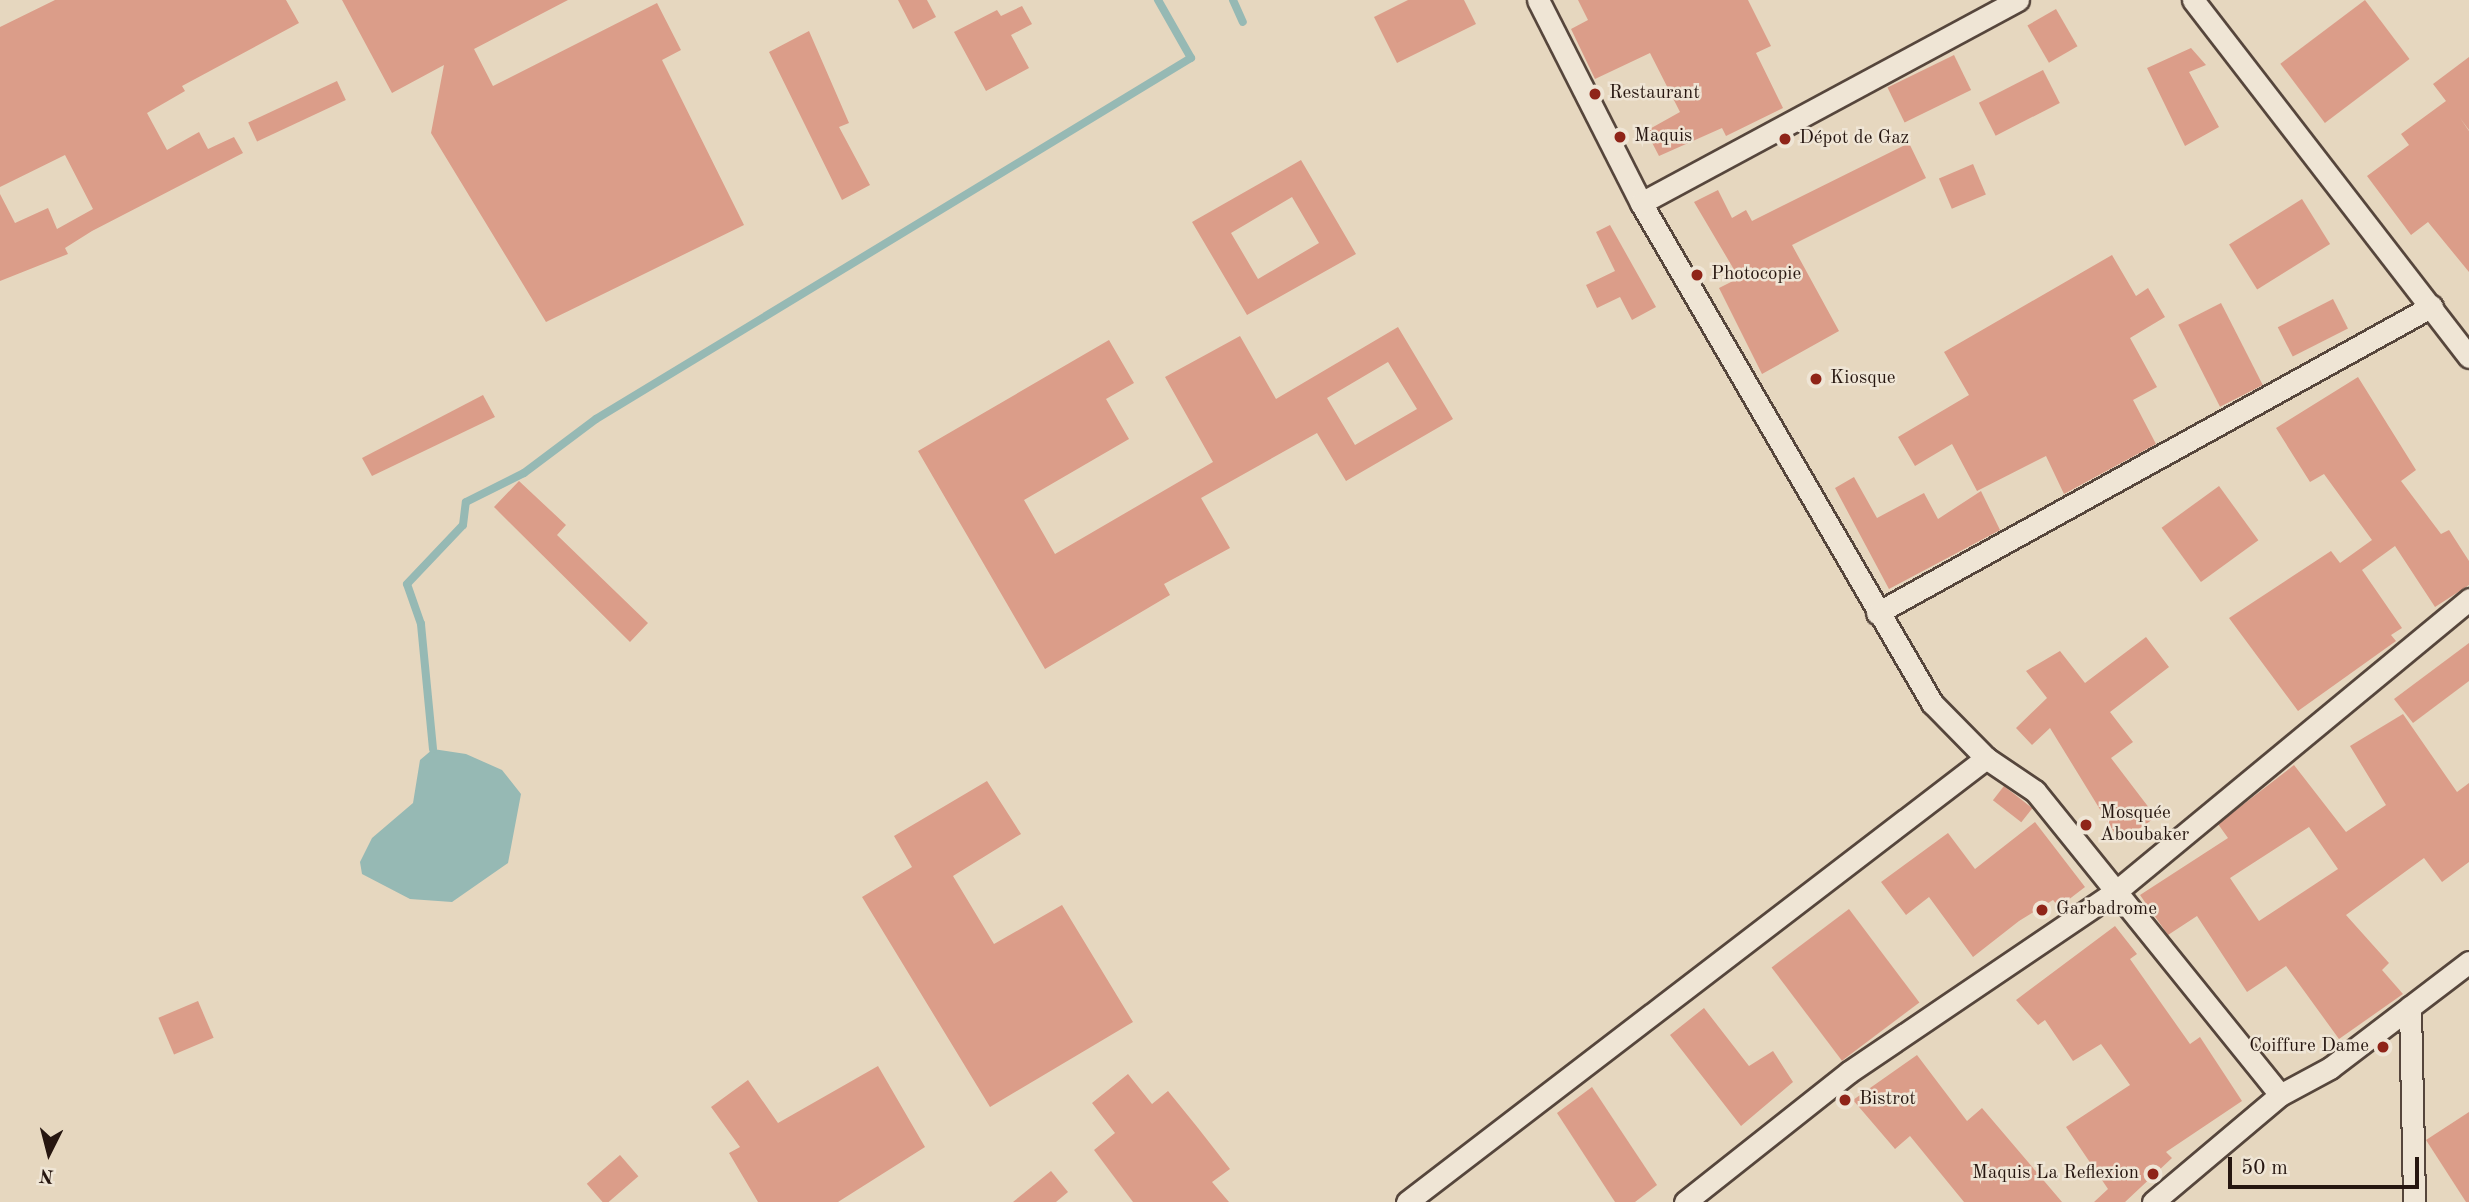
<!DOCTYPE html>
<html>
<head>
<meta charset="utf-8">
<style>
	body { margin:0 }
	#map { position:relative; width:2469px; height:1202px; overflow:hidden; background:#e6d7bf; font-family:"Old Standard TT",serif }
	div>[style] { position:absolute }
	.water>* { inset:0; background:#96b9b4 }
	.stream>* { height:8px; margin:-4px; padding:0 4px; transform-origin:4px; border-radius:4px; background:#96b9b4 }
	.building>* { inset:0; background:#db9d89; transform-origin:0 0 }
	.roads { filter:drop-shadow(2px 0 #56463c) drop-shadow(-2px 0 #56463c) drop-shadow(0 2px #56463c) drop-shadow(0 -2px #56463c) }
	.minor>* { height:21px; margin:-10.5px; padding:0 10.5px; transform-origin:10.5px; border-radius:10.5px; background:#efe5d5 }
	.dots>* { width:19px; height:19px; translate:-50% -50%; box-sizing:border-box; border:4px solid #efe5d5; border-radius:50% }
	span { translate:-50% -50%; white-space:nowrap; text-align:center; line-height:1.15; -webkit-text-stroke:5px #efe5d5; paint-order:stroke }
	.poi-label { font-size:19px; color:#261610 }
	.left { translate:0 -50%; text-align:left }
	.right { translate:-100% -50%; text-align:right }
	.north { position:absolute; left:14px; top:1118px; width:70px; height:70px; -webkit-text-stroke:5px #efe5d5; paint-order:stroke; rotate:186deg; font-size:19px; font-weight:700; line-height:28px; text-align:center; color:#261610 }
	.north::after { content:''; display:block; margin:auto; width:24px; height:32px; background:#261610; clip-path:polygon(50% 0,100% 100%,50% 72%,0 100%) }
	.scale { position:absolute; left:2228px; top:1157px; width:191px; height:32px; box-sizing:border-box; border:4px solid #261610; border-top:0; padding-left:9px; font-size:21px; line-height:24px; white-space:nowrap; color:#261610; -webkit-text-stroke:5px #efe5d5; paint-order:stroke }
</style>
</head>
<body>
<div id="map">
	<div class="water">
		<i style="clip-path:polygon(433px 749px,466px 754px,502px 770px,521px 794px,508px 863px,452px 902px,410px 899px,362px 874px,360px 862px,372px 838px,413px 803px,420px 760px)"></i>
	</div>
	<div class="stream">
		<i style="left:1233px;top:0;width:24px;rotate:66deg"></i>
		<i style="left:433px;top:749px;width:126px;rotate:-95.5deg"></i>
		<i style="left:421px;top:624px;width:42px;rotate:-109.3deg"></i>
		<i style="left:407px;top:584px;width:81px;rotate:-46.5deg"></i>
		<i style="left:463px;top:525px;width:23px;rotate:-83deg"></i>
		<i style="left:466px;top:502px;width:65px;rotate:-26.6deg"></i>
		<i style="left:524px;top:473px;width:90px;rotate:-36.9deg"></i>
		<i style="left:596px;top:419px;width:696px;rotate:-31.25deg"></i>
		<i style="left:1191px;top:58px;width:67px;rotate:-119.6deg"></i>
	</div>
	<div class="building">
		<i style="clip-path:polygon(55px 0,286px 0,299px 23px,182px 86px,185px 91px,147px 113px,167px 150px,199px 132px,208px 149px,234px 137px,243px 153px,92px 231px,65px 248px,68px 254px,0 281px,0 194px,15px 223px,48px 208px,57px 229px,93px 209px,65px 155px,0 187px,0 27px)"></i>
		<i style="clip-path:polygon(342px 0,568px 0,474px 49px,493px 86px,657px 3px,681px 50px,662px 60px,744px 225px,546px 322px,431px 133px,444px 65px,392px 93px)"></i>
		<i style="clip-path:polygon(898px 0,927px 0,936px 17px,913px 29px)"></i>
		<i style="clip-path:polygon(1408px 0,1464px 0,1476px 24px,1397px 63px,1374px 17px)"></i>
		<i style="clip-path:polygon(1578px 0,1748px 0,1771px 46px,1756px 53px,1783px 108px,1726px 136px,1722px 128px,1659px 156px,1646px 131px,1680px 112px,1650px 53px,1595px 79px,1571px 29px,1588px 20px)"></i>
		<i style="left:2365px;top:0;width:74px;height:106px;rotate:53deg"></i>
		<i style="clip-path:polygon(1022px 6px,1032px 24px,1011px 35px,1029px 68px,986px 91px,954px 32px,997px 10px,1001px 16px)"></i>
		<i style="left:2056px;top:9px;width:43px;height:33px;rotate:60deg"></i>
		<i style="clip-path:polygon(809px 31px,849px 123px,839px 127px,870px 185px,842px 200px,769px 52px)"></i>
		<i style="clip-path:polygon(2191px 48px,2206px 65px,2189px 72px,2219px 127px,2185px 146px,2147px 68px)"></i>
		<i style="left:1954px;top:55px;width:39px;height:74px;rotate:64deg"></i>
		<i style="clip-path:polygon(2469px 57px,2469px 130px,2460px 118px,2469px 131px,2469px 272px,2428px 222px,2411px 235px,2367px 176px,2409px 145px,2401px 134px,2446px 101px,2433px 84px)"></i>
		<i style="left:2043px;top:70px;width:37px;height:72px;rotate:63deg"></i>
		<i style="left:337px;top:81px;width:21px;height:98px;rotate:65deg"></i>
		<i style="clip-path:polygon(1909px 143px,1926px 178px,1792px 245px,1839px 331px,1762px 374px,1719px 288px,1739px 278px,1694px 202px,1718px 190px,1732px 218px,1746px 210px,1752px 221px)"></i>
		<i style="clip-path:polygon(evenodd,1301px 160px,1356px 254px,1247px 315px,1192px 222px,1301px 160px,1292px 197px,1319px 243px,1258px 279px,1231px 233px,1292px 197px)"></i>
		<i style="left:1973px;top:164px;width:33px;height:37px;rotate:67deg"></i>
		<i style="left:2302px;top:199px;width:53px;height:86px;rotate:58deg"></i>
		<i style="clip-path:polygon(1610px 225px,1656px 307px,1632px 320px,1620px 297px,1597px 308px,1586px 285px,1615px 271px,1596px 232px)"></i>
		<i style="clip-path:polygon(2112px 255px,2136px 296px,2148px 288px,2165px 317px,2130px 338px,2157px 387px,2133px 400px,2156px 444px,2064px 494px,2046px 456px,1977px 491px,1952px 444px,1915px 466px,1898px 437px,1969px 395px,1944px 352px)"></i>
		<i style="left:2333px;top:299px;width:33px;height:62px;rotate:63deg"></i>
		<i style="left:2221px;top:303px;width:92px;height:48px;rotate:63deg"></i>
		<i style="clip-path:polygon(evenodd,1398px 327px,1453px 419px,1346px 481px,1317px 433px,1201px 498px,1230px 548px,1164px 584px,1170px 595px,1045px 669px,918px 451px,1109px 340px,1134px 383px,1106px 399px,1129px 439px,1024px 500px,1055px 554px,1213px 462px,1165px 377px,1240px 336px,1276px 399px,1398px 327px,1388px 362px,1417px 409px,1355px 445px,1327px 398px,1388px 362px)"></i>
		<i style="clip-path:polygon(2358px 377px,2416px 470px,2401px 481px,2441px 534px,2449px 530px,2469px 561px,2469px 585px,2435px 607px,2395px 546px,2362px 570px,2402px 628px,2391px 635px,2396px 641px,2298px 711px,2229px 618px,2331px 551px,2340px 563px,2372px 540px,2324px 474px,2310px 482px,2276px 428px)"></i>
		<i style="clip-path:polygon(483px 395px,495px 417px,372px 476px,362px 458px)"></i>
		<i style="clip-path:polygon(1854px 477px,1877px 518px,1924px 493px,1938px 519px,1981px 491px,2000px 530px,1889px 589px,1835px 488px)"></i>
		<i style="clip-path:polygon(519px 481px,566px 525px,557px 535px,648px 623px,630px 642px,494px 507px)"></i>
		<i style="left:2219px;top:486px;width:67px;height:71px;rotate:54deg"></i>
		<i style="clip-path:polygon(2146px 637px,2169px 667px,2110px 712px,2133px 742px,2111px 758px,2156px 817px,2120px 842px,2050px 728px,2032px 745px,2016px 728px,2047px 698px,2026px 671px,2060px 651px,2085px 683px)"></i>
		<i style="clip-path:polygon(2469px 643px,2469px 681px,2413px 723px,2394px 699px)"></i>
		<i style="clip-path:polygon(evenodd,2403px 714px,2457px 792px,2469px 783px,2469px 862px,2442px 882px,2424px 858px,2346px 915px,2389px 963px,2382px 970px,2403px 994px,2339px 1039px,2286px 966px,2247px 992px,2197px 916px,2168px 935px,2140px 895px,2228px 838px,2218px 824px,2294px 765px,2346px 832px,2386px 805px,2350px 746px,2403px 714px,2309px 827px,2338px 869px,2259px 921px,2230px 878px,2309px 827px)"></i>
		<i style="clip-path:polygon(987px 781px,1021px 834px,953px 876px,994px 944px,1062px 905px,1133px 1022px,990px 1107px,862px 897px,912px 867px,894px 836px)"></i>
		<i style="left:2004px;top:786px;width:36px;height:18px;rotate:38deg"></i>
		<i style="clip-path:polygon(2035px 822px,2085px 887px,2059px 907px,2053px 900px,2019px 921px,1973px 957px,1929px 897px,1906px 915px,1881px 882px,1948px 833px,1975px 869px)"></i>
		<i style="left:1849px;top:909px;width:117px;height:97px;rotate:53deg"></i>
		<i style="clip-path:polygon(2115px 926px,2137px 954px,2130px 959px,2190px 1044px,2200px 1037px,2242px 1101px,2166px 1152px,2172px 1158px,2125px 1202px,2094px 1202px,2108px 1189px,2066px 1127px,2130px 1085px,2101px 1044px,2073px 1061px,2045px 1020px,2038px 1025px,2016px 1000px)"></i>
		<i style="left:198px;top:1001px;width:40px;height:43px;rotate:67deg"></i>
		<i style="clip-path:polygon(1704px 1008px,1749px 1066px,1773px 1051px,1793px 1082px,1741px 1126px,1670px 1035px)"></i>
		<i style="clip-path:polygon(1917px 1055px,1967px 1121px,1982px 1108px,2062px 1202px,1964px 1202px,1910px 1136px,1895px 1149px,1853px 1100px)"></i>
		<i style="clip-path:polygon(878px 1066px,925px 1147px,838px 1202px,758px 1202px,729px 1153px,740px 1147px,711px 1107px,748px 1080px,778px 1123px)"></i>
		<i style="clip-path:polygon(1128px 1074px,1152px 1104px,1168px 1091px,1198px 1128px,1230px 1169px,1212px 1182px,1229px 1202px,1133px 1202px,1094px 1150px,1115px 1133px,1092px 1103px)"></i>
		<i style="clip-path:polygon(1592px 1087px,1657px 1185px,1635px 1202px,1615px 1202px,1557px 1113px)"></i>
		<i style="clip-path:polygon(2469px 1112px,2469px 1202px,2466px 1202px,2426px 1140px)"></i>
		<i style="left:620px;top:1155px;width:28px;height:44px;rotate:49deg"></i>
		<i style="clip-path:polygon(1051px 1171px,1068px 1192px,1056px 1202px,1013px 1202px)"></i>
	</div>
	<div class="roads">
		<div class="minor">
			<i style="left:1538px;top:0;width:228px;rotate:63.1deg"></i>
			<i style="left:1641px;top:203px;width:579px;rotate:59.8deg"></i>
			<i style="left:1932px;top:703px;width:77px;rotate:45.5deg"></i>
			<i style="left:1986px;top:758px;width:59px;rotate:34deg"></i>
			<i style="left:2035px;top:791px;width:390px;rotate:51.1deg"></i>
			<i style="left:2280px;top:1095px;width:166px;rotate:139.9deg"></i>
			<i style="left:2193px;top:0;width:451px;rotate:52.3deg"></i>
			<i style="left:1641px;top:203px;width:428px;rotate:-28.3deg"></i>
			<i style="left:1877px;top:613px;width:634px;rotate:-28.95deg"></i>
			<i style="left:2410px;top:1007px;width:195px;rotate:88.8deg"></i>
			<i style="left:2280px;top:1095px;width:57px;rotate:-28.4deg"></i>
			<i style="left:2330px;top:1068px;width:175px;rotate:-37.3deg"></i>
			<i style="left:1407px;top:1202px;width:730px;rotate:-37.48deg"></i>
			<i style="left:1685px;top:1202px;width:209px;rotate:-38.4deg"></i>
			<i style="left:1849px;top:1072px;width:326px;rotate:-34.1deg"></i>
			<i style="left:2119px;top:889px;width:455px;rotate:-39.6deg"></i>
		</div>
	</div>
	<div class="dots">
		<i style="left:1595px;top:94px;background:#8f2418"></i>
		<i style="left:1620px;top:137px;background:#8f2418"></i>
		<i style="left:1785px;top:139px;background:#8f2418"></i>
		<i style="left:1697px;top:275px;background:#8f2418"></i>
		<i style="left:1816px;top:379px;background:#8f2418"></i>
		<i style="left:2086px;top:825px;background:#8f2418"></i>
		<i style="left:2042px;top:910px;background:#8f2418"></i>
		<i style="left:2383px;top:1047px;background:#8f2418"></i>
		<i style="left:1845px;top:1100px;background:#8f2418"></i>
		<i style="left:2153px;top:1174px;background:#8f2418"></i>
	</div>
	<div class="poi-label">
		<span class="left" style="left:1609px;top:94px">Restaurant</span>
		<span class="left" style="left:1634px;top:137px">Maquis</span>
		<span class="left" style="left:1799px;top:139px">Dépot de Gaz</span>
		<span class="left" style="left:1711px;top:275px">Photocopie</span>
		<span class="left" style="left:1830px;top:379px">Kiosque</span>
		<span class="left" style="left:2100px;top:825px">Mosquée<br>Aboubaker</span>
		<span class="left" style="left:2056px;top:910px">Garbadrome</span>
		<span class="right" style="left:2369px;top:1047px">Coiffure Dame</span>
		<span class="left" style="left:1859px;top:1100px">Bistrot</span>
		<span class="right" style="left:2139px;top:1174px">Maquis La Reflexion</span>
	</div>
	<div class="north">N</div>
	<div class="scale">50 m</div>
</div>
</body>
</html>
